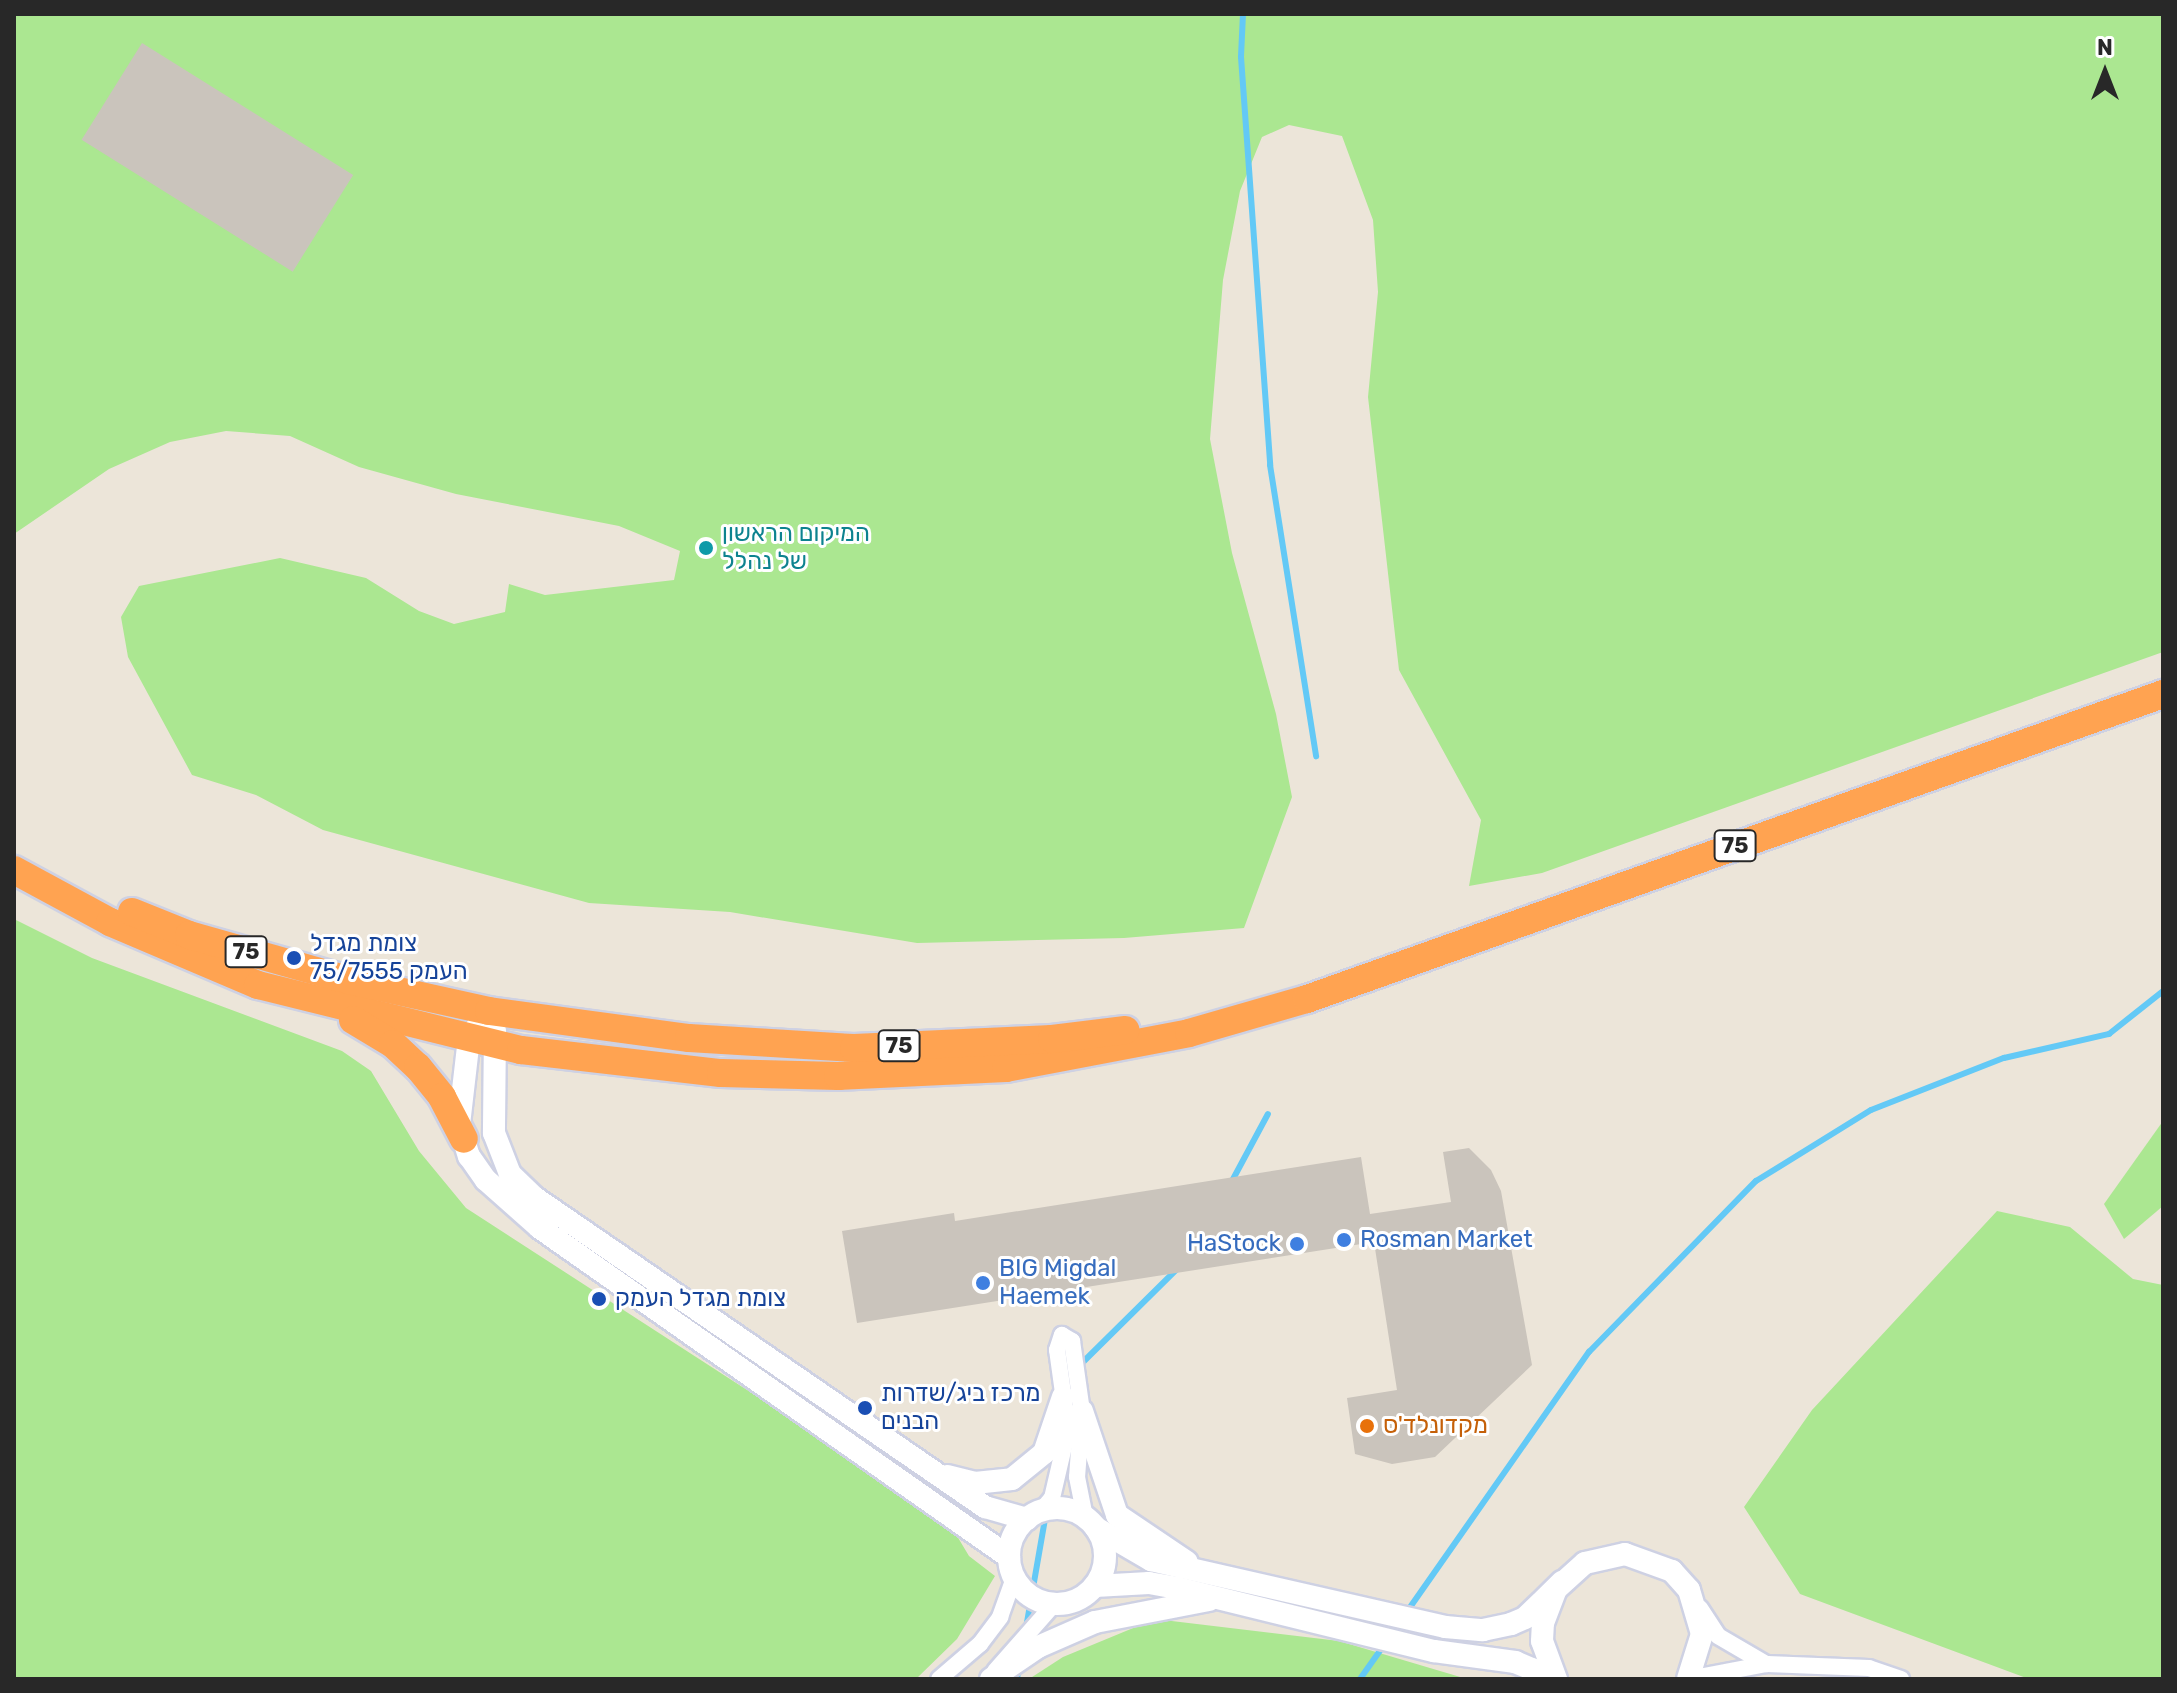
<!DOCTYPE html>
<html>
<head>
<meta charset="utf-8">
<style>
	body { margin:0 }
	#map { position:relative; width:2177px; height:1693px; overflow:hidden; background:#ece5d9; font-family:Rubik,Heebo,sans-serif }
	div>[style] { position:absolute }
	.green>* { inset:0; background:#abe791 }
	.stream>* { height:6px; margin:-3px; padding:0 3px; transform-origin:3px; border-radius:3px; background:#63c9f6 }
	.building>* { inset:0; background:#cac4bc; transform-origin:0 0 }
	.roads { filter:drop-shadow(2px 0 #ced1e3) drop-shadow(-2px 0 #ced1e3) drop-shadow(0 2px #ced1e3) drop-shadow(0 -2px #ced1e3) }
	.street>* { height:16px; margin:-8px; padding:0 8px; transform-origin:8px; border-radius:8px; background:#fff }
	.secondary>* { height:22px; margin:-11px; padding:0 11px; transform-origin:11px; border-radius:11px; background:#fff }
	.secondary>.ring { margin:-11px; padding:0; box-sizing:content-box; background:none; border:22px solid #fff; border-radius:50% }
	.highway>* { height:28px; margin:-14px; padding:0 14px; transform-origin:14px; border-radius:14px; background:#ffa351 }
	.dots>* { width:22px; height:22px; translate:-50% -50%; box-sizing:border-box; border:4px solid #fff; border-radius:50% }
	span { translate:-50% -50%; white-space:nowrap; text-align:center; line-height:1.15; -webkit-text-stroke:6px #fff; paint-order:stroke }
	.shield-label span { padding:2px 6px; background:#fff; border:2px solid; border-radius:6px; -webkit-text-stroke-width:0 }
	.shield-label { font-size:22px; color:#282828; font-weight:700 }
	.culture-label { font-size:24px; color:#0d838f }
	.left { translate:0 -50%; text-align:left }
	.transit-label { font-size:24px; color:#164399 }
	.shop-label { font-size:24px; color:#366cbe }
	.right { translate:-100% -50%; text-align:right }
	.food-label { font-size:24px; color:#c56008 }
	.frame { position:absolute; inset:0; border:16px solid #282828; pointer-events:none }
	.north { position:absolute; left:2065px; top:32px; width:80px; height:80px; -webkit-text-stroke:6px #fff; paint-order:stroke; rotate:0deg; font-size:22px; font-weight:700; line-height:32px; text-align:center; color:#282828 }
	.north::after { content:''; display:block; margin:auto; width:28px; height:36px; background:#282828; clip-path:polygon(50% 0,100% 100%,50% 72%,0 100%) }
</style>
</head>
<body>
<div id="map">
	<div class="green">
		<i style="clip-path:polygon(14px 14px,2163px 14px,2163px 652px,1542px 873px,1469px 886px,1481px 820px,1399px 670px,1368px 397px,1378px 292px,1373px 220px,1342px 136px,1289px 125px,1262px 137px,1240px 191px,1223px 280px,1210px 439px,1232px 553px,1276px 714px,1292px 797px,1244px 928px,1124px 938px,917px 943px,730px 912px,589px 903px,323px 830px,256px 795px,192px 775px,128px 657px,121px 617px,139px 586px,280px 558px,366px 578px,419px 611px,454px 624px,505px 612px,509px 584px,545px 595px,674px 580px,680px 551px,619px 526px,456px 494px,359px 467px,290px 436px,226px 431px,170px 442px,109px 469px,14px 534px)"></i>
		<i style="clip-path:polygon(14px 919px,92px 958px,342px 1051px,371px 1071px,419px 1151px,466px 1208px,912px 1497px,957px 1536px,969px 1556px,995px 1576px,957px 1639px,916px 1679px,14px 1679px)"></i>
		<i style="clip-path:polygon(2163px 1121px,2163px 1206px,2124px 1239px,2104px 1204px)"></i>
		<i style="clip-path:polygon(1997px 1211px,2070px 1227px,2133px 1279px,2163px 1285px,2163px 1679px,2029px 1679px,1800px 1594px,1744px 1507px,1812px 1410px)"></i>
		<i style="clip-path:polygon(1155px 1619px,1339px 1641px,1467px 1679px,1029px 1679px,1063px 1657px)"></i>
	</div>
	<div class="stream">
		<i style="left:1243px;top:14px;width:43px;rotate:92.7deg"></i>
		<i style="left:1241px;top:57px;width:409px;rotate:85.9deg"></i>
		<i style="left:1270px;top:465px;width:295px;rotate:81deg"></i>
		<i style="left:1232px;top:1181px;width:76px;rotate:-61.8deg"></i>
		<i style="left:1078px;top:1367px;width:141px;rotate:-44.7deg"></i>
		<i style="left:1406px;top:1613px;width:319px;rotate:-55deg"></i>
		<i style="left:1589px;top:1352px;width:239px;rotate:-45.7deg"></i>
		<i style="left:1756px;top:1181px;width:135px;rotate:-31.7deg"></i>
		<i style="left:1871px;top:1110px;width:143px;rotate:-21.4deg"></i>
		<i style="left:2004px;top:1058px;width:108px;rotate:-12.9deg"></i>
		<i style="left:2109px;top:1034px;width:69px;rotate:-38.5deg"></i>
		<i style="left:1026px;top:1628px;width:117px;rotate:-80.1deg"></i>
		<i style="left:1017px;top:1679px;width:12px;rotate:-81deg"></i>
		<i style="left:1360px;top:1679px;width:42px;rotate:-54.8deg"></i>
	</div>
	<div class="building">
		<i style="left:142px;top:43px;width:249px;height:114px;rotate:32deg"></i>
		<i style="clip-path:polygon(1469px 1148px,1491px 1170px,1501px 1191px,1532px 1365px,1435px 1457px,1392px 1464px,1355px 1454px,1347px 1398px,1397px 1390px,1374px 1242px,857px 1323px,842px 1231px,954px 1213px,955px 1221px,1361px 1157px,1370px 1214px,1451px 1202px,1443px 1152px)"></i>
	</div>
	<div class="roads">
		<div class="street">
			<i style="left:1041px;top:1511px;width:17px;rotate:-50deg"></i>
			<i style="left:1052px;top:1498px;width:71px;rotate:-76.9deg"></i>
			<i style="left:1068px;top:1429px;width:80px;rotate:-97.9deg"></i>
			<i style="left:1057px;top:1350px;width:16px;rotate:-72deg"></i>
			<i style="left:1062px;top:1335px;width:12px;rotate:31deg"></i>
			<i style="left:1072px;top:1341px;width:71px;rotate:81.9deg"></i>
			<i style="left:1082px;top:1411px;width:66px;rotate:94.3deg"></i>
			<i style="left:1077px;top:1477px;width:41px;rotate:78.7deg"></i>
			<i style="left:1700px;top:1608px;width:33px;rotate:57deg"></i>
			<i style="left:1718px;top:1636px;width:56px;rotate:30.3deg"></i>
			<i style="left:995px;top:1671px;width:89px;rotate:-48.6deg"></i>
			<i style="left:939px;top:1679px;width:54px;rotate:-40.5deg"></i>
			<i style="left:980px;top:1644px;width:34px;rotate:-53deg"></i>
			<i style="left:1000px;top:1617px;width:41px;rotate:-70.3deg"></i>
			<i style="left:1688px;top:1679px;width:80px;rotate:-10.8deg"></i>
			<i style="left:1767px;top:1664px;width:102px;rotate:2.2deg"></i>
			<i style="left:1869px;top:1668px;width:34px;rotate:19deg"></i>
		</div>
		<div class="secondary">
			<i style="left:489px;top:1011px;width:34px;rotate:127deg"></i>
			<i style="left:469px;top:1038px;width:87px;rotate:96.6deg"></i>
			<i style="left:459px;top:1124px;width:34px;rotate:73deg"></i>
			<i style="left:469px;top:1156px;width:29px;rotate:55deg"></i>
			<i style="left:486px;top:1180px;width:72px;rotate:41.6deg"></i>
			<i style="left:540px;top:1228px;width:573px;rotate:35.05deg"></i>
			<i style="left:495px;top:1031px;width:102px;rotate:90.6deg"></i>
			<i style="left:494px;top:1133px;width:44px;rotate:68.7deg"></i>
			<i style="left:510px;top:1174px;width:35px;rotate:44deg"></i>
			<i style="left:535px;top:1198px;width:546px;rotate:34.48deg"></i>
			<i style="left:985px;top:1507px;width:44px;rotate:15.9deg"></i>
			<i style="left:1082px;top:1411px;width:110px;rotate:71.4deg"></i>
			<i style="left:1117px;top:1515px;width:84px;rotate:33.9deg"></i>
			<i style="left:947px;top:1476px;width:29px;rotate:14deg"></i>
			<i style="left:975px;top:1483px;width:37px;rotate:-6deg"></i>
			<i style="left:1012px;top:1479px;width:41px;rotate:-39.1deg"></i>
			<i style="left:1044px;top:1453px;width:59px;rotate:-71.3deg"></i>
			<i class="ring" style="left:1009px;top:1508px;width:74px;height:74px"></i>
			<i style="left:1096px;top:1528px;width:64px;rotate:30.2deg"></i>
			<i style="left:1151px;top:1560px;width:302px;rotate:12.8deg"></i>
			<i style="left:1445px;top:1627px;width:38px;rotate:5deg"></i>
			<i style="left:1483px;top:1630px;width:29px;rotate:-12deg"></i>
			<i style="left:1511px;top:1624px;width:15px;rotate:-23deg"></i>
			<i style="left:1525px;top:1618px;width:52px;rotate:-44.2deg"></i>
			<i style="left:1095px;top:1586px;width:54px;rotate:-3.2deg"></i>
			<i style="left:1149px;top:1583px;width:28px;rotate:10deg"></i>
			<i style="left:1177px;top:1588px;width:265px;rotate:13.8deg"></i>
			<i style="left:1434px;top:1651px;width:82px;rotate:7.7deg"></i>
			<i style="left:1515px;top:1662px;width:44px;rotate:22.5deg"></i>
			<i style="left:991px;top:1679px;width:57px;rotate:-34.2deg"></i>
			<i style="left:1038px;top:1647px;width:62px;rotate:-23.7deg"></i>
			<i style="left:1095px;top:1622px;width:116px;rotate:-10.9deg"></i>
			<i style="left:1556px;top:1679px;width:40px;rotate:-110.2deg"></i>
			<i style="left:1542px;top:1641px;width:18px;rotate:-87deg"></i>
			<i style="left:1543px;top:1623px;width:36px;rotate:-69deg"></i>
			<i style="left:1556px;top:1589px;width:39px;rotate:-42deg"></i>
			<i style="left:1585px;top:1563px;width:41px;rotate:-12.7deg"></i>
			<i style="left:1625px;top:1554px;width:50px;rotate:19.9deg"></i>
			<i style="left:1672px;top:1571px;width:25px;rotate:48deg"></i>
			<i style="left:1689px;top:1590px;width:46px;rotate:73.5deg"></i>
			<i style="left:1702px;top:1634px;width:47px;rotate:107.3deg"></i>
		</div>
		<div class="highway">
			<i style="left:14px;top:870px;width:109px;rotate:28.4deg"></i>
			<i style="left:110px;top:922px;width:161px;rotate:23.1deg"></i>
			<i style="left:258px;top:985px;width:271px;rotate:13.9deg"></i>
			<i style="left:521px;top:1050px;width:201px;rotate:6.6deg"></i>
			<i style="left:721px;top:1073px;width:117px;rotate:1.5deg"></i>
			<i style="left:838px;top:1076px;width:168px;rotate:-2.7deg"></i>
			<i style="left:1006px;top:1068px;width:186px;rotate:-10.8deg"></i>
			<i style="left:1189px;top:1033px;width:123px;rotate:-16.1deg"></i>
			<i style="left:1307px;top:999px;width:909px;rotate:-19.61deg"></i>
			<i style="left:132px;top:912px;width:61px;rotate:22deg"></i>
			<i style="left:189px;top:935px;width:165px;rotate:15.8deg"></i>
			<i style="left:348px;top:980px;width:144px;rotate:12.4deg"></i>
			<i style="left:489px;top:1011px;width:202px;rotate:7.7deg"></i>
			<i style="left:689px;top:1038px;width:165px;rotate:3.5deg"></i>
			<i style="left:854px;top:1048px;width:198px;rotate:-2.6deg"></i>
			<i style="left:1052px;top:1039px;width:74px;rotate:-7deg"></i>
			<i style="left:353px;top:1020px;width:47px;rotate:31deg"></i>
			<i style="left:393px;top:1044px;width:34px;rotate:43deg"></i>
			<i style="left:418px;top:1067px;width:38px;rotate:51deg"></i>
			<i style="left:442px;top:1097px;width:47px;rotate:62.4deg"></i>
		</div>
	</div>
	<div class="dots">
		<i style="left:706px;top:548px;background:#0f9aa8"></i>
		<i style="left:294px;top:958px;background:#1a4fb4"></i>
		<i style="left:1344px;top:1240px;background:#3f7fe0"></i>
		<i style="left:1297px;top:1244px;background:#3f7fe0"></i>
		<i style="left:983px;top:1283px;background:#3f7fe0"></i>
		<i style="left:599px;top:1299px;background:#1a4fb4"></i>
		<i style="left:865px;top:1408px;background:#1a4fb4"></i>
		<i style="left:1367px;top:1426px;background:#e8710a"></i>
	</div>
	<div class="shield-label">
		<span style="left:1735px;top:846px">75</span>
		<span style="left:246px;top:952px">75</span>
		<span style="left:899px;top:1046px">75</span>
	</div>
	<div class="culture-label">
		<span class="left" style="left:722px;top:548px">המיקום הראשון<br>של נהלל</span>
	</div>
	<div class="transit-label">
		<span class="left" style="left:310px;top:958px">צומת מגדל<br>העמק 75/7555</span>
		<span class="left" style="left:615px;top:1299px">צומת מגדל העמק</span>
		<span class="left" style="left:881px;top:1408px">מרכז ביג/שדרות<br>הבנים</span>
	</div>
	<div class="shop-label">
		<span class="left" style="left:1360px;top:1240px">Rosman Market</span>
		<span class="right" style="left:1281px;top:1244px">HaStock</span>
		<span class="left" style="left:999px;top:1283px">BIG Migdal<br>Haemek</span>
	</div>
	<div class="food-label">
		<span class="left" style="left:1383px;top:1426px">מקדונלד'ס</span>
	</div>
	<div class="frame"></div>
	<div class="north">N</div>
</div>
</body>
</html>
